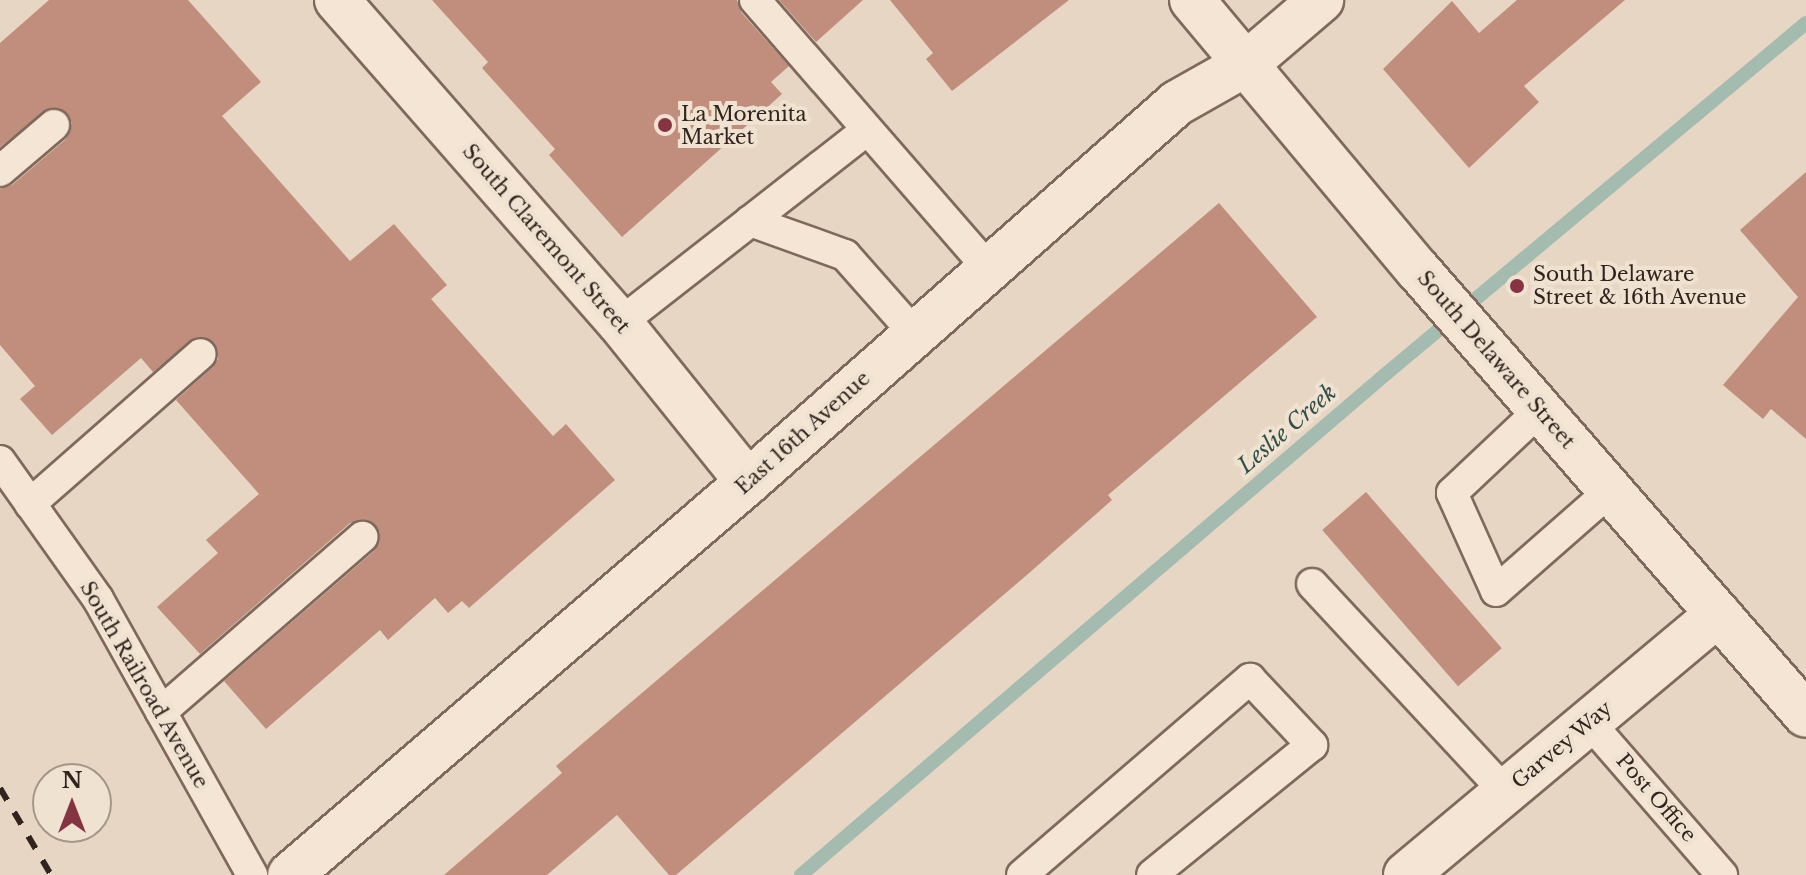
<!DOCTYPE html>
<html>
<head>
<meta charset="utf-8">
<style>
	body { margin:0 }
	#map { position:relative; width:1806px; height:875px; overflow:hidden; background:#e7d6c3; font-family:"Libre Baskerville",serif }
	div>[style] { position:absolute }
	.stream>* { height:14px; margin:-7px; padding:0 7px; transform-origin:7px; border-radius:7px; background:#a4bbb0 }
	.building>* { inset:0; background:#c18e7d; transform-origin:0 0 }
	.roads { filter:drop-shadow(2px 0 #7f695c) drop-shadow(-2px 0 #7f695c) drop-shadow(0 2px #7f695c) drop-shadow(0 -2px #7f695c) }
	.lane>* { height:30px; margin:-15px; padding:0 15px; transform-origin:15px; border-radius:15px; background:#f4e5d4 }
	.street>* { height:44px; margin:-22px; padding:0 22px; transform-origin:22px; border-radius:22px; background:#f4e5d4 }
	.secondary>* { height:44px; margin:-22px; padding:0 22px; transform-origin:22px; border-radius:22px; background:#f4e5d4 }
	.rail>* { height:6px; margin-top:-3px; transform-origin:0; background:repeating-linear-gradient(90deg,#31241e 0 14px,transparent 0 28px) }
	.dots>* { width:22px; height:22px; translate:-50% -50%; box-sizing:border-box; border:4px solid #f0e2d1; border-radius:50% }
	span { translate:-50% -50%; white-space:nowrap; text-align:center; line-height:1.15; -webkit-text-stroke:8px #f0e2d1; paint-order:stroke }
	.poi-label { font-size:20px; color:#31241e }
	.left { translate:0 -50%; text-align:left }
	.street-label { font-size:20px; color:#31241e }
	.water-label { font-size:22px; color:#2f4f48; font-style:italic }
	.north { position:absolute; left:32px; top:763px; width:80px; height:80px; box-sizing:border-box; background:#f0e2d1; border:2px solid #a49689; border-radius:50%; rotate:0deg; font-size:22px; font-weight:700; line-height:32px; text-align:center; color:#31241e }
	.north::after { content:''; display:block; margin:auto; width:28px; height:36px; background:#863442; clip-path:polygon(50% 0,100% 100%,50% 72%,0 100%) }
</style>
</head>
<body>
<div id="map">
	<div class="stream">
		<i style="left:801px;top:875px;width:772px;rotate:-40.59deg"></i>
		<i style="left:1387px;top:373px;width:546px;rotate:-39.87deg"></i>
	</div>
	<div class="building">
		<i style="clip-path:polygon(49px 0,188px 0,261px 82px,222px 116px,350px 261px,394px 224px,447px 285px,431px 299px,553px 436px,566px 424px,615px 480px,469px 608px,462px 601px,448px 613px,435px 598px,388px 640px,380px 630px,266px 729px,224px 681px,374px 551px,379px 533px,367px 520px,350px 523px,200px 654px,157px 607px,218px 553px,206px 540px,259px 494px,176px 400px,213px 367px,218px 359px,215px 343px,197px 337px,153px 372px,141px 358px,52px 435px,20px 399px,35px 386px,0 345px,0 189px,12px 185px,66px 139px,72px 123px,67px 113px,50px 108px,0 147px,0 43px)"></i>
		<i style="clip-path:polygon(432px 0,737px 0,741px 12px,789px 66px,771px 82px,782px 94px,622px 237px,549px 155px,555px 149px,482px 68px,488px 62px)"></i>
		<i style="clip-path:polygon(779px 0,863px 0,816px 42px)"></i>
		<i style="clip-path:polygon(890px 0,1069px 0,952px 91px,926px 59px,933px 53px)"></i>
		<i style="clip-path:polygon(1517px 0,1625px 0,1524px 86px,1539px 102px,1469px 168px,1383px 69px,1452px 1px,1479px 33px)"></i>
		<i style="clip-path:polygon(1806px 172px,1806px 439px,1771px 409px,1763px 419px,1723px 385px,1798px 297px,1740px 230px)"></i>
		<i style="clip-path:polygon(1219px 203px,1317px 317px,1108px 495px,1112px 500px,1028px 574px,676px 875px,669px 875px,617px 815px,547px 875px,444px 875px,562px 773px,556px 766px)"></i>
		<i style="left:1366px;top:492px;width:207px;height:58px;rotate:49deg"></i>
	</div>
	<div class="roads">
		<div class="lane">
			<i style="left:755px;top:0;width:355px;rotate:49deg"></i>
			<i style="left:0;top:171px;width:71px;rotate:-40.4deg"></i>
			<i style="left:750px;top:221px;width:101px;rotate:19.7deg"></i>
			<i style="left:845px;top:255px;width:104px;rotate:48.5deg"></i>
			<i style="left:620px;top:323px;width:313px;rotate:-38deg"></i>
			<i style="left:1540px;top:410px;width:121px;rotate:136.7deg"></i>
			<i style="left:1452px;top:493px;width:107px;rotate:65.8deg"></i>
			<i style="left:1496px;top:591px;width:152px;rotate:-41.3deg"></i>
			<i style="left:0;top:461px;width:169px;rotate:54.6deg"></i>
			<i style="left:98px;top:599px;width:316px;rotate:60.8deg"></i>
			<i style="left:30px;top:504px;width:227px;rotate:-41.3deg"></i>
			<i style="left:1312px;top:584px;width:284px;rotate:47.1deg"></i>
			<i style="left:161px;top:712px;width:267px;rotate:-41deg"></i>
			<i style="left:1589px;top:722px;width:203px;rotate:49deg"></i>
			<i style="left:1022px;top:875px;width:301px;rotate:-40.7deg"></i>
			<i style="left:1250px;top:679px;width:91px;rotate:46.8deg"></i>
			<i style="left:1312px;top:745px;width:206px;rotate:140.9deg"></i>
		</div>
		<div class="street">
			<i style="left:337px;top:0;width:429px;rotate:48.8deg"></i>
			<i style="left:620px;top:323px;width:204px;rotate:51.2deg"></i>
			<i style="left:290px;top:875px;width:604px;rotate:-40.63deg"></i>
			<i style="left:748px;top:482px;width:572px;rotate:-41.46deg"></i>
			<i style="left:1177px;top:103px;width:79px;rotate:-29.5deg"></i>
			<i style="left:1246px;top:64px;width:99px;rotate:-40.5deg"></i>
			<i style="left:1406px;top:875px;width:407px;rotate:-39.9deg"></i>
		</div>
		<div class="secondary">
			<i style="left:1192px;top:0;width:352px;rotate:50.1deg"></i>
			<i style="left:1418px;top:270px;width:590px;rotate:48.91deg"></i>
		</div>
	</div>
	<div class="rail">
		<i style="left:0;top:788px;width:101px;rotate:59.6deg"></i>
	</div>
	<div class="dots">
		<i style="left:665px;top:125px;background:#863442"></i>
		<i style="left:1517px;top:286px;background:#863442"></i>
	</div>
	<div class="poi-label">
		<span class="left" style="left:681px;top:126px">La Morenita<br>Market</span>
		<span class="left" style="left:1533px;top:286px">South Delaware<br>Street &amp; 16th Avenue</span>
	</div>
	<div class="street-label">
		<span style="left:546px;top:239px;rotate:49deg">South Claremont Street</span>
		<span style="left:1496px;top:360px;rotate:49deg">South Delaware Street</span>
		<span style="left:803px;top:433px;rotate:-42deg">East 16th Avenue</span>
		<span style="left:144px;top:685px;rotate:60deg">South Railroad Avenue</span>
		<span style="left:1562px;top:745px;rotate:-40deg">Garvey Way</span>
		<span style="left:1656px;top:798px;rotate:49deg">Post Office</span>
	</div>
	<div class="water-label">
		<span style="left:1287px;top:429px;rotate:-41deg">Leslie Creek</span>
	</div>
	<div class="north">N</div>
</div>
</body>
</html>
